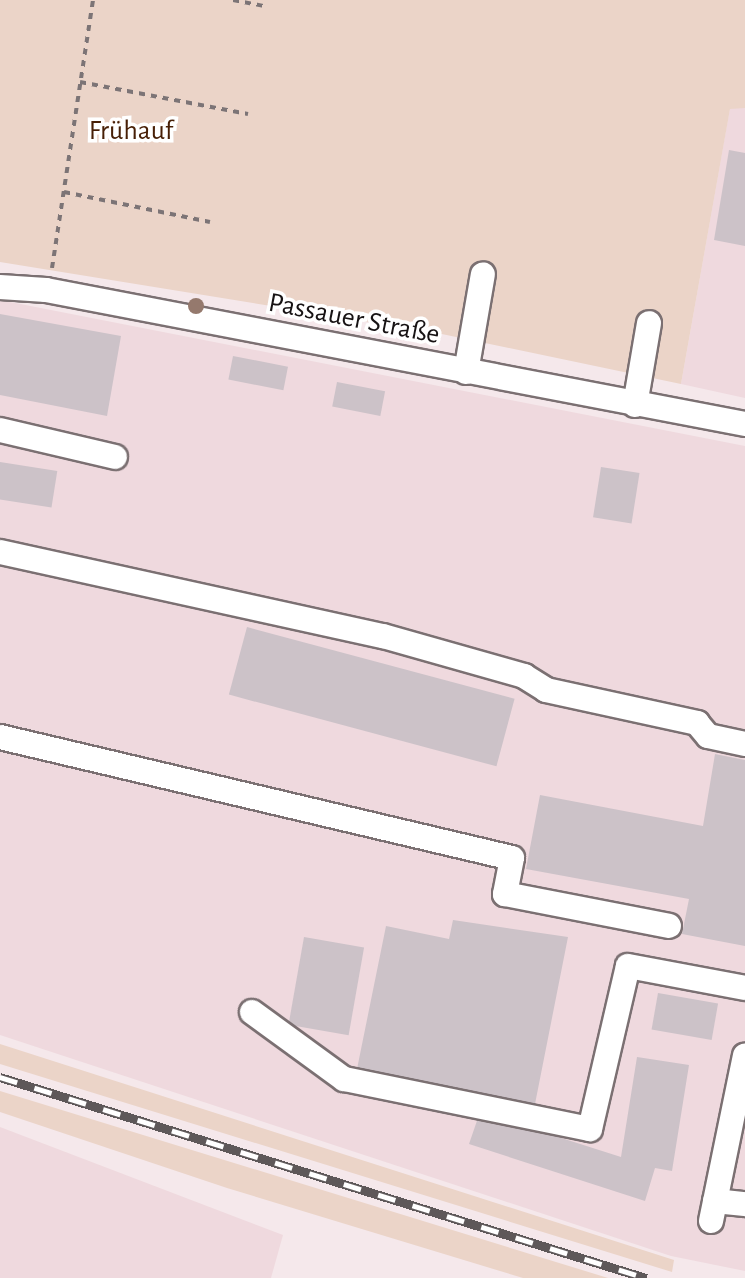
<!DOCTYPE html>
<html>
<head>
<meta charset="utf-8">
<style>
	body { margin:0 }
	#map { position:relative; width:745px; height:1278px; overflow:hidden; background:#f5e8eb; font-family:"Alegreya Sans",sans-serif }
	div>[style] { position:absolute }
	.built>* { inset:0; background:#efd9de }
	.green>* { inset:0; background:#ebd4c8 }
	.building>* { inset:0; background:#ccc2c8; transform-origin:0 0 }
	.path>* { height:4px; margin-top:-2px; transform-origin:0; background:repeating-linear-gradient(90deg,#7c7476 0 6px,transparent 0 12px) }
	.roads { filter:drop-shadow(2px 0 #7b7072) drop-shadow(-2px 0 #7b7072) drop-shadow(0 2px #7b7072) drop-shadow(0 -2px #7b7072) }
	.minor>* { height:24px; margin:-12px; padding:0 12px; transform-origin:12px; border-radius:12px; background:#fff }
	.rail>* { height:9px; margin-top:-4.5px; transform-origin:0; background:repeating-linear-gradient(90deg,#fff 0 18px,#5e5859 0 36px); box-sizing:border-box; border-block:2px solid #5e5859 }
	.trees>* { width:16px; height:16px; margin:-8px; border-radius:50%; background:#95796d }
	span { translate:-50% -50%; white-space:nowrap; text-align:center; line-height:1.15; -webkit-text-stroke:7px #fff; paint-order:stroke }
	.park-label { font-size:28px; color:#471f06 }
	.street-label { font-size:28px; color:#171314 }
</style>
</head>
<body>
<div id="map">
	<div class="built">
		<i style="clip-path:polygon(730px 108px,745px 108px,745px 398px,681px 384px)"></i>
		<i style="clip-path:polygon(0 300px,745px 446px,745px 1271px,671px 1256px,0 1035px)"></i>
		<i style="clip-path:polygon(0 1127px,283px 1235px,271px 1278px,0 1278px)"></i>
	</div>
	<div class="green">
		<i style="clip-path:polygon(0 0,745px 0,745px 108px,730px 109px,681px 384px,437px 333px,0 262px)"></i>
		<i style="clip-path:polygon(0 1044px,674px 1260px,672px 1272px,0 1064px)"></i>
		<i style="clip-path:polygon(0 1091px,608px 1278px,523px 1278px,227px 1188px,0 1112px)"></i>
	</div>
	<div class="building">
		<i style="clip-path:polygon(729px 150px,745px 153px,745px 246px,714px 240px)"></i>
		<i style="clip-path:polygon(0 314px,121px 336px,107px 416px,0 395px)"></i>
		<i style="left:233px;top:356px;width:56px;height:24px;rotate:11deg"></i>
		<i style="left:337px;top:382px;width:49px;height:25px;rotate:11deg"></i>
		<i style="left:0;top:462px;width:58px;height:37px;rotate:9deg"></i>
		<i style="left:601px;top:467px;width:39px;height:51px;rotate:9deg"></i>
		<i style="left:247px;top:627px;width:277px;height:70px;rotate:15deg"></i>
		<i style="clip-path:polygon(715px 754px,745px 760px,745px 946px,682px 934px,689px 899px,526px 869px,540px 795px,703px 826px)"></i>
		<i style="clip-path:polygon(453px 920px,568px 937px,535px 1104px,357px 1069px,386px 926px,449px 939px)"></i>
		<i style="left:304px;top:937px;width:61px;height:89px;rotate:10deg"></i>
		<i style="left:658px;top:993px;width:61px;height:37px;rotate:10deg"></i>
		<i style="clip-path:polygon(637px 1057px,689px 1065px,672px 1171px,655px 1168px,645px 1201px,469px 1144px,480px 1112px,621px 1157px)"></i>
	</div>
	<div class="path">
		<i style="left:233px;top:0;width:32px;rotate:11deg"></i>
		<i style="left:80px;top:82px;width:171px;rotate:10.8deg"></i>
		<i style="left:64px;top:192px;width:149px;rotate:11.6deg"></i>
		<i style="left:52px;top:268px;width:271px;rotate:-81.3deg"></i>
	</div>
	<div class="roads">
		<div class="minor">
			<i style="left:0;top:287px;width:46px;rotate:3.7deg"></i>
			<i style="left:46px;top:290px;width:712px;rotate:10.85deg"></i>
			<i style="left:466px;top:372px;width:99px;rotate:-80.2deg"></i>
			<i style="left:635px;top:405px;width:83px;rotate:-80.3deg"></i>
			<i style="left:0;top:430px;width:118px;rotate:13.2deg"></i>
			<i style="left:0;top:552px;width:392px;rotate:12.4deg"></i>
			<i style="left:383px;top:636px;width:147px;rotate:15.8deg"></i>
			<i style="left:524px;top:676px;width:26px;rotate:32deg"></i>
			<i style="left:546px;top:690px;width:155px;rotate:12.3deg"></i>
			<i style="left:697px;top:723px;width:17px;rotate:50deg"></i>
			<i style="left:708px;top:736px;width:38px;rotate:12deg"></i>
			<i style="left:0;top:737px;width:526px;rotate:13.3deg"></i>
			<i style="left:512px;top:858px;width:37px;rotate:101deg"></i>
			<i style="left:505px;top:894px;width:167px;rotate:11deg"></i>
			<i style="left:252px;top:1012px;width:114px;rotate:36.1deg"></i>
			<i style="left:344px;top:1079px;width:251px;rotate:11.5deg"></i>
			<i style="left:590px;top:1129px;width:167px;rotate:-76.9deg"></i>
			<i style="left:628px;top:966px;width:119px;rotate:10.6deg"></i>
			<i style="left:715px;top:1201px;width:30px;rotate:6deg"></i>
			<i style="left:711px;top:1221px;width:169px;rotate:-78.4deg"></i>
		</div>
	</div>
	<div class="rail">
		<i style="left:0;top:1077px;width:677px;rotate:17.28deg"></i>
	</div>
	<div class="trees">
		<i style="left:196px;top:306px"></i>
	</div>
	<div class="park-label">
		<span style="left:131px;top:131px">Frühauf</span>
	</div>
	<div class="street-label">
		<span style="left:354px;top:319px;rotate:11deg">Passauer Straße</span>
	</div>
</div>
</body>
</html>
